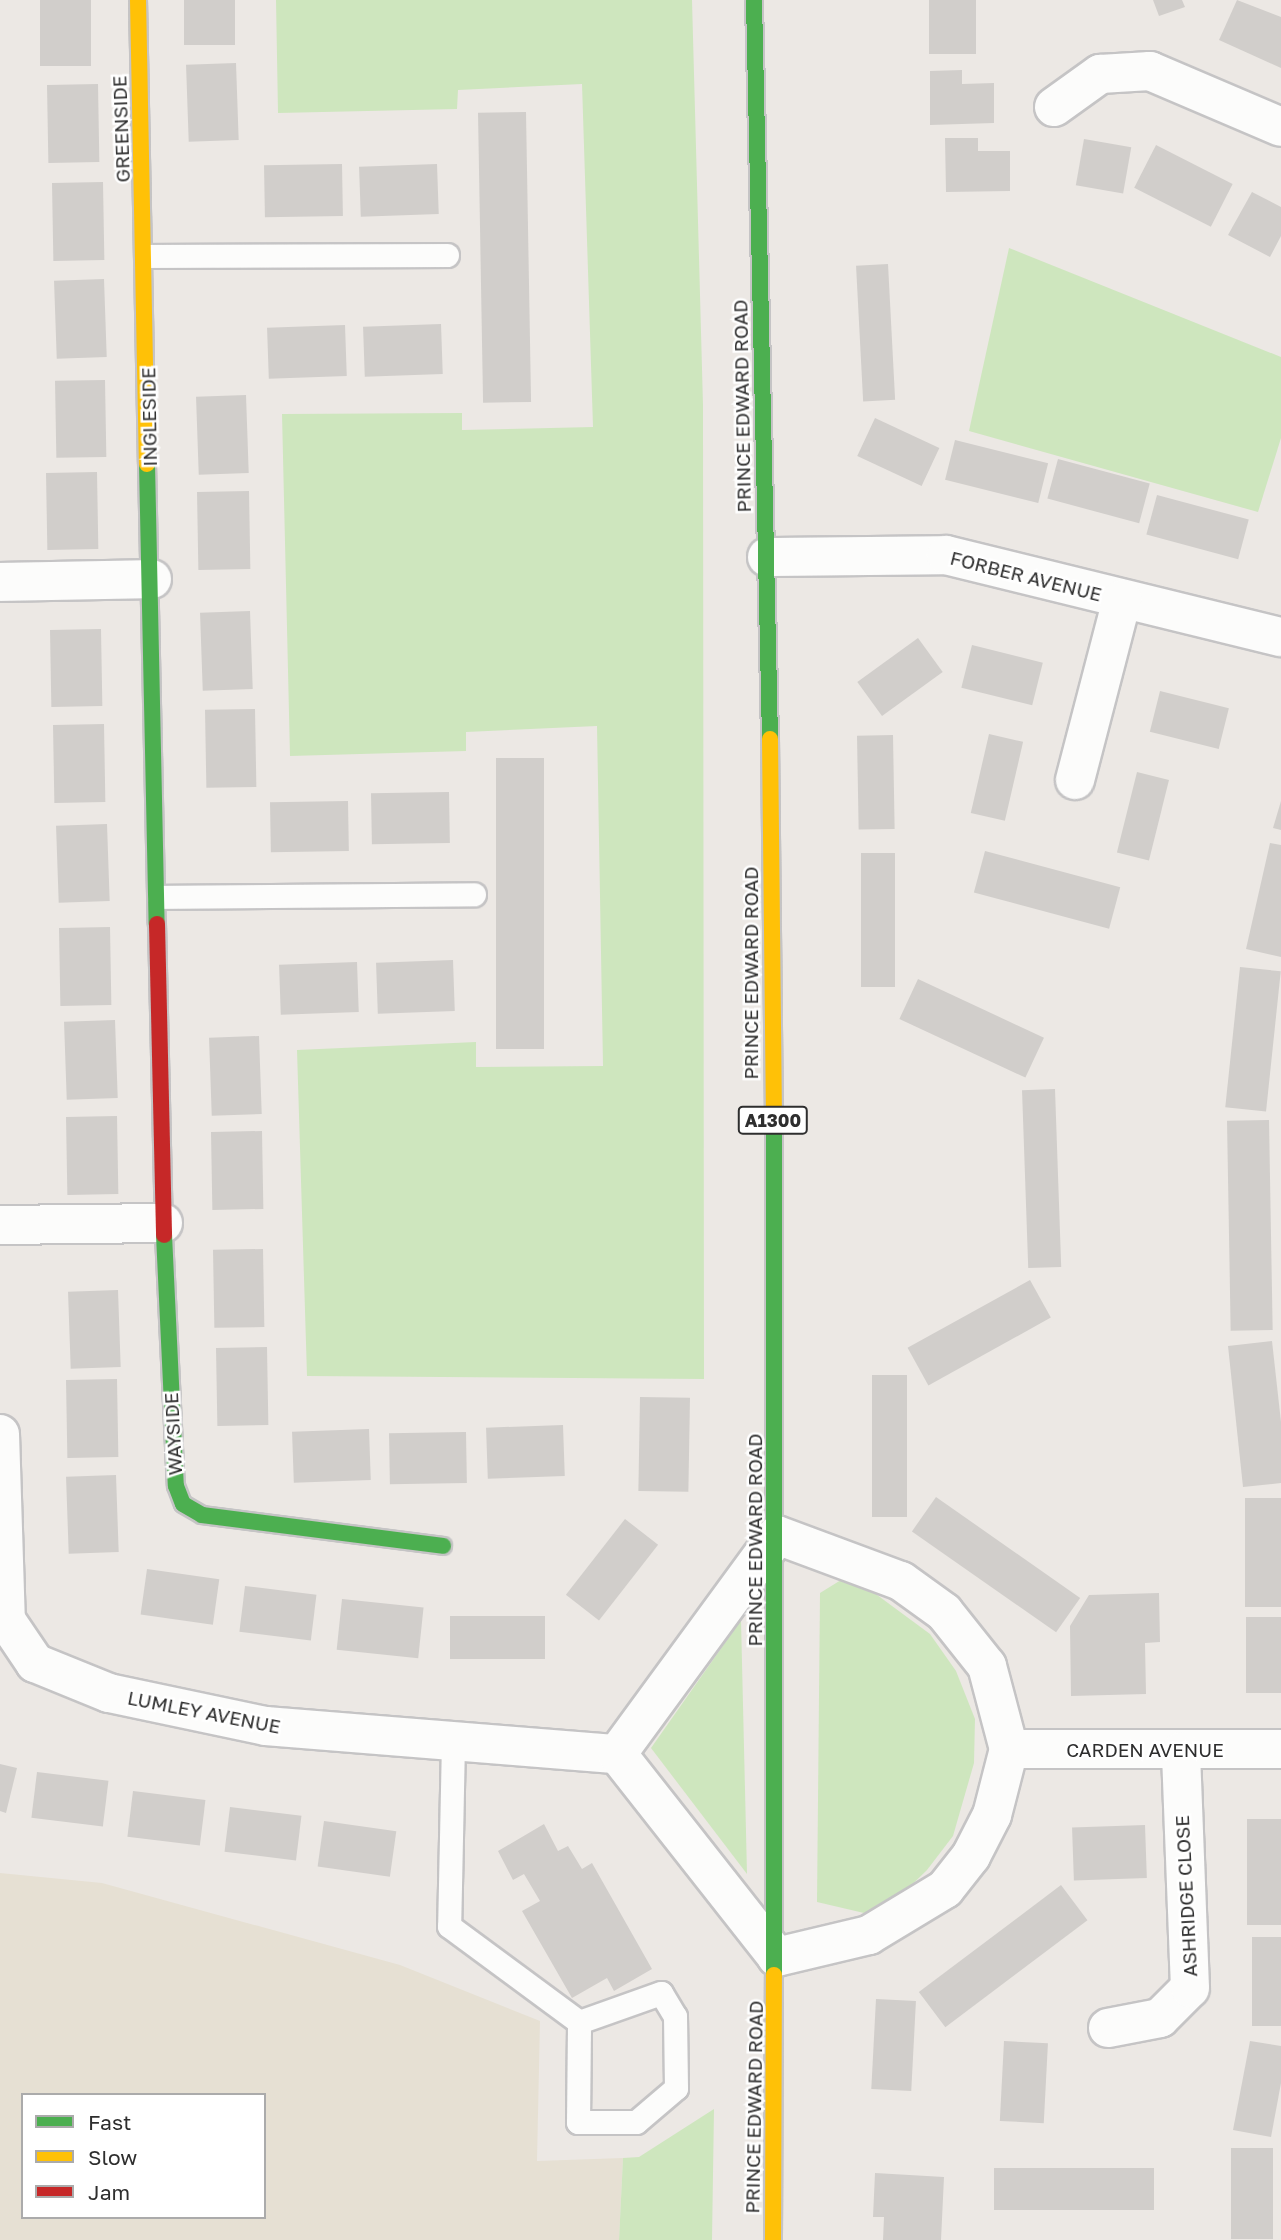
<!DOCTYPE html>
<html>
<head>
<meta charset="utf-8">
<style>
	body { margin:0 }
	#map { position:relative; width:1281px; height:2240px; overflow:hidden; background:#ece8e4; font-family:"Golos Text",sans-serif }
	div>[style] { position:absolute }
	.education>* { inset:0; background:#e6e0d3 }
	.green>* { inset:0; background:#cee6be }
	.building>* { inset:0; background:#d1cecb; transform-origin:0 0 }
	.roads { filter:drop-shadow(2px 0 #c5c4c5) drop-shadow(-2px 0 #c5c4c5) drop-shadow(0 2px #c5c4c5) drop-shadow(0 -2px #c5c4c5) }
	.lane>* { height:23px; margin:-11.5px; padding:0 11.5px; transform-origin:11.5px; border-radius:11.5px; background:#fcfcfb }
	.street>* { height:38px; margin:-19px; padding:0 19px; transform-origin:19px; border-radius:19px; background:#fcfcfb }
	.fast>* { height:16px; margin:-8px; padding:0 8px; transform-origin:8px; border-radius:8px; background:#4caf50 }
	.slow>* { height:16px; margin:-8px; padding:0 8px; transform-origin:8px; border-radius:8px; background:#ffc107 }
	.jam>* { height:16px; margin:-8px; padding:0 8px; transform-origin:8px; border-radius:8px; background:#c62828 }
	span { translate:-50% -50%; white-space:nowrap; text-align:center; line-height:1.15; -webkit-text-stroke:5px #fff; paint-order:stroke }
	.shield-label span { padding:2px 5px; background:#fff; border:2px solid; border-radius:5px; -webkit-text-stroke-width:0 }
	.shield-label { font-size:18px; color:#2e2e2e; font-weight:700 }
	.street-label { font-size:19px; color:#2e2e2e }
	.legend { position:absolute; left:21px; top:2093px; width:245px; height:126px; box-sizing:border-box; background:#fff; border:2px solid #ababab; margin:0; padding:9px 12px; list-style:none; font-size:21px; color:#2e2e2e }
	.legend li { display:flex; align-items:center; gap:14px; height:35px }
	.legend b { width:35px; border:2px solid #ababab }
</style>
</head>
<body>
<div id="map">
	<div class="education">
		<i style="clip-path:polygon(evenodd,0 1873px,102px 1883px,400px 1965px,540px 2021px,537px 2161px,623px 2158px,619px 2240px,0 2240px,0 1873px,23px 2095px,264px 2095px,264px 2217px,23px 2217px,23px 2095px)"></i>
	</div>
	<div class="green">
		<i style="clip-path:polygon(276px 0,692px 0,703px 405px,704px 1379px,307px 1376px,297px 1050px,476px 1042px,476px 1067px,603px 1066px,597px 726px,466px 732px,466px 751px,290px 756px,282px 414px,462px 413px,462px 430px,593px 427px,582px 84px,458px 90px,457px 109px,278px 113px)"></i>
		<i style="clip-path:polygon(1009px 248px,1281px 357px,1281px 438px,1258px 512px,969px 431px)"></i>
		<i style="clip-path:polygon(841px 1580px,869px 1589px,930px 1634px,956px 1671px,975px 1719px,974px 1763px,953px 1836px,927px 1870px,894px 1902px,864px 1913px,817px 1902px,820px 1593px)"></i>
		<i style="clip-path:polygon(741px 1620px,747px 1874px,651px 1748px)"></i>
		<i style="clip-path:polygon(714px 2109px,712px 2240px,619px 2240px,623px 2158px,639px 2157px)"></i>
	</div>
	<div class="building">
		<i style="left:40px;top:0;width:51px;height:66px"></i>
		<i style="left:184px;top:0;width:51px;height:45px"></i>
		<i style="left:929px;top:0;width:47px;height:54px"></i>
		<i style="clip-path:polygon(1153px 0,1182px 0,1185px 7px,1159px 16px)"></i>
		<i style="clip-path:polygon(1237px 0,1281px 17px,1281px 68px,1219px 40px)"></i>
		<i style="left:236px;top:63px;width:77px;height:50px;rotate:88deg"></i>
		<i style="clip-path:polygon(962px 70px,962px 84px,994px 83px,994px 123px,930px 125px,930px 71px)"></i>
		<i style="left:98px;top:84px;width:78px;height:51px;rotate:89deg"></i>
		<i style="left:526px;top:112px;width:290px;height:48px;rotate:89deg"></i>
		<i style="clip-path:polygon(945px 138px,978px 138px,978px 151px,1010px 151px,1010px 191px,946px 192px)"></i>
		<i style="left:1084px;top:139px;width:48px;height:47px;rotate:10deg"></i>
		<i style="left:1156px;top:145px;width:86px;height:48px;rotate:27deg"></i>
		<i style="left:342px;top:164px;width:52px;height:78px;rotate:89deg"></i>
		<i style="left:437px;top:164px;width:50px;height:78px;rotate:88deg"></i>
		<i style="left:103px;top:182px;width:78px;height:51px;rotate:89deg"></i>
		<i style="clip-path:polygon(1252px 192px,1281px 207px,1281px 236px,1270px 257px,1228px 235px)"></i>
		<i style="left:888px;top:264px;width:136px;height:32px;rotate:87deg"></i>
		<i style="left:104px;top:279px;width:78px;height:50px;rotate:88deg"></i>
		<i style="left:441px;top:324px;width:50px;height:78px;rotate:88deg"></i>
		<i style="left:345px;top:325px;width:51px;height:78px;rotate:88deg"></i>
		<i style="left:105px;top:380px;width:77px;height:50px;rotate:89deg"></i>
		<i style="left:246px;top:395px;width:78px;height:50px;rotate:88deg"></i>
		<i style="left:875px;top:418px;width:71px;height:42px;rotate:25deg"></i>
		<i style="left:955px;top:440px;width:96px;height:41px;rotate:14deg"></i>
		<i style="left:1058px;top:459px;width:95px;height:41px;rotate:15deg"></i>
		<i style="left:97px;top:472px;width:77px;height:51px;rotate:89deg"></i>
		<i style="left:249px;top:491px;width:78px;height:52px;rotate:89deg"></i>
		<i style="left:1157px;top:495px;width:95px;height:41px;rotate:15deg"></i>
		<i style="left:250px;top:611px;width:78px;height:50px;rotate:88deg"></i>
		<i style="left:101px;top:629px;width:77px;height:51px;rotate:89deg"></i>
		<i style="left:918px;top:638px;width:42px;height:75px;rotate:54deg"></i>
		<i style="left:972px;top:645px;width:73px;height:44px;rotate:14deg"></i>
		<i style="left:1160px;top:691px;width:71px;height:42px;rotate:14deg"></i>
		<i style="left:255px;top:709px;width:78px;height:50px;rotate:89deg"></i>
		<i style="left:104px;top:724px;width:78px;height:51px;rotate:89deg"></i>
		<i style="left:989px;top:734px;width:35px;height:81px;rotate:13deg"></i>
		<i style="left:893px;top:735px;width:94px;height:36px;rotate:89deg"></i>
		<i style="left:496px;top:758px;width:48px;height:291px"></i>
		<i style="left:1137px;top:772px;width:33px;height:83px;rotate:14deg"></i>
		<i style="left:449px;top:792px;width:51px;height:78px;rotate:89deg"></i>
		<i style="left:348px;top:801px;width:50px;height:78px;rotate:89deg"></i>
		<i style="clip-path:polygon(1281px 801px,1281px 830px,1273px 828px)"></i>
		<i style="left:107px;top:824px;width:77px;height:51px;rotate:88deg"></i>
		<i style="clip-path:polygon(1270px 843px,1281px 845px,1281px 957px,1246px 949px)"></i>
		<i style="left:985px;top:851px;width:140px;height:43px;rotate:15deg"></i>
		<i style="left:861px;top:853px;width:34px;height:134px"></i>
		<i style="left:110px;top:927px;width:78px;height:51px;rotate:89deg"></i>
		<i style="left:453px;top:960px;width:51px;height:77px;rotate:88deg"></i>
		<i style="left:357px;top:962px;width:50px;height:78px;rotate:88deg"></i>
		<i style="left:1240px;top:967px;width:41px;height:141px;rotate:6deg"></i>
		<i style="left:918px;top:979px;width:139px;height:44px;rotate:25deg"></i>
		<i style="left:115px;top:1020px;width:78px;height:51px;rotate:88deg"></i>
		<i style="left:259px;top:1036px;width:78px;height:50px;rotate:88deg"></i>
		<i style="left:1055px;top:1089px;width:178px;height:33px;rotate:88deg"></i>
		<i style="left:117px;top:1116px;width:78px;height:51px;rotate:89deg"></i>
		<i style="left:1269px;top:1120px;width:210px;height:42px;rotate:89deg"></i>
		<i style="left:262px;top:1131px;width:78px;height:51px;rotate:89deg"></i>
		<i style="left:263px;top:1249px;width:78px;height:50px;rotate:89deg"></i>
		<i style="left:1030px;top:1280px;width:43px;height:140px;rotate:61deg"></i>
		<i style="left:118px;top:1290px;width:77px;height:50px;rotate:88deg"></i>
		<i style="clip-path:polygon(1272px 1341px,1281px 1422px,1281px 1483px,1243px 1487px,1228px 1346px)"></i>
		<i style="left:267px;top:1347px;width:78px;height:51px;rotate:89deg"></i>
		<i style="left:872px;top:1375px;width:35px;height:142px"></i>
		<i style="left:117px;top:1379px;width:78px;height:51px;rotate:89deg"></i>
		<i style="left:640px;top:1397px;width:50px;height:94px;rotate:1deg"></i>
		<i style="left:563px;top:1425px;width:51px;height:77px;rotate:88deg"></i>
		<i style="left:369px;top:1429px;width:51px;height:77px;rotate:88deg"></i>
		<i style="left:466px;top:1432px;width:51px;height:77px;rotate:89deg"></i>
		<i style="left:116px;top:1475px;width:77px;height:50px;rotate:88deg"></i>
		<i style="left:936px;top:1497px;width:176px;height:42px;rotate:35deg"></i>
		<i style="left:1245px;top:1498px;width:36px;height:109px"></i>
		<i style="left:625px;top:1519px;width:42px;height:96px;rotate:38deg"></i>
		<i style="left:147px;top:1569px;width:73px;height:46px;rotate:8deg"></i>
		<i style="left:245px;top:1586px;width:72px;height:46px;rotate:7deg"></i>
		<i style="clip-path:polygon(1159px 1593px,1160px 1642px,1145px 1643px,1146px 1694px,1071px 1696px,1070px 1626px,1089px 1595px)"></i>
		<i style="left:342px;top:1599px;width:82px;height:51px;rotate:6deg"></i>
		<i style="left:545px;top:1616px;width:43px;height:95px;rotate:90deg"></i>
		<i style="left:1246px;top:1617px;width:35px;height:76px"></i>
		<i style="clip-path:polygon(0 1764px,17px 1768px,6px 1813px,0 1811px)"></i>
		<i style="left:37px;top:1772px;width:72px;height:46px;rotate:7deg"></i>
		<i style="left:133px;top:1791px;width:73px;height:46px;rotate:7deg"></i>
		<i style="left:230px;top:1807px;width:72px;height:45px;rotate:7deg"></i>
		<i style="left:1281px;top:1819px;width:106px;height:34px;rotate:90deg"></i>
		<i style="left:324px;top:1821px;width:73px;height:46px;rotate:8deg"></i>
		<i style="clip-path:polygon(544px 1824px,558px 1851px,568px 1846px,582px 1869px,592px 1863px,652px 1969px,614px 1991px,607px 1978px,572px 1998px,522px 1911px,540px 1901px,524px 1874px,513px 1880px,498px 1851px)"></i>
		<i style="left:1145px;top:1825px;width:53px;height:73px;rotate:88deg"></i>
		<i style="left:1061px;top:1885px;width:44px;height:178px;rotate:53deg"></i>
		<i style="left:1252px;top:1937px;width:29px;height:89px"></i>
		<i style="left:876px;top:1999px;width:40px;height:90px;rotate:3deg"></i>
		<i style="left:1004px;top:2041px;width:44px;height:80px;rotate:3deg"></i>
		<i style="clip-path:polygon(1250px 2041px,1281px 2046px,1281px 2083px,1271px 2137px,1233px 2130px)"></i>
		<i style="left:1231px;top:2148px;width:42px;height:91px"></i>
		<i style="left:994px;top:2168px;width:160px;height:42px"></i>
		<i style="clip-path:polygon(875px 2173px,944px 2177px,941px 2240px,883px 2240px,884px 2217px,873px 2217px)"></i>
	</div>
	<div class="roads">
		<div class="lane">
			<i style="left:146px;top:256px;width:301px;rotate:-0.2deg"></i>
			<i style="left:159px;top:897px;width:315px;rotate:-0.5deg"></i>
			<i style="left:453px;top:1742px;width:184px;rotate:91.2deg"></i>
			<i style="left:449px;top:1926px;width:162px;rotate:36.4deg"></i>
			<i style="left:579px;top:2022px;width:87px;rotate:-19.5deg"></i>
			<i style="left:661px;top:1993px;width:27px;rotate:59deg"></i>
			<i style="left:675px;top:2016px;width:72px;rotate:89.2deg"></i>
			<i style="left:676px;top:2088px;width:52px;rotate:139.6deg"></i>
			<i style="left:636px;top:2122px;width:58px;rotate:180deg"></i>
			<i style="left:578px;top:2122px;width:100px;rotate:-89.4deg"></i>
		</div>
		<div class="street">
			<i style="left:1054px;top:107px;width:57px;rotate:-35.7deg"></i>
			<i style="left:1100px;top:74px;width:50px;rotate:-3.4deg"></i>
			<i style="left:1150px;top:71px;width:142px;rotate:23.1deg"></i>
			<i style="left:767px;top:557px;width:179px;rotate:-0.6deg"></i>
			<i style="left:946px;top:555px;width:345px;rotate:13.8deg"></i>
			<i style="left:0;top:582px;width:152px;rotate:-1.1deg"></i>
			<i style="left:1075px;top:780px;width:187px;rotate:-75.4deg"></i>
			<i style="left:0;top:1225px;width:163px;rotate:-0.7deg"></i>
			<i style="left:0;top:1434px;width:186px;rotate:88.2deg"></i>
			<i style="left:6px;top:1620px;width:52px;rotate:56deg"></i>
			<i style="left:35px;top:1663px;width:80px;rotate:22.1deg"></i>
			<i style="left:109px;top:1693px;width:160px;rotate:11.9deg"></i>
			<i style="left:266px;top:1726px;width:352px;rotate:4.6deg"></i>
			<i style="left:777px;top:1535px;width:132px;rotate:20.4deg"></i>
			<i style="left:901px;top:1581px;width:53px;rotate:35.8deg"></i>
			<i style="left:944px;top:1612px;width:69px;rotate:51.5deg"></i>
			<i style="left:987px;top:1666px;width:86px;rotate:75.2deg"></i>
			<i style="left:1009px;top:1749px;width:68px;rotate:104.4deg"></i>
			<i style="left:992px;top:1815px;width:46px;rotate:117.1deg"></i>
			<i style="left:971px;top:1856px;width:42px;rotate:128.2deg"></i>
			<i style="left:945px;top:1889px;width:89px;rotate:148.8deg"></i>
			<i style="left:869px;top:1935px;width:95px;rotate:166.6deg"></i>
			<i style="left:777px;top:1957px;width:258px;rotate:-128.2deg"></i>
			<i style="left:617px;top:1754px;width:271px;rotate:-53.8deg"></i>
			<i style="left:1009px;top:1749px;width:272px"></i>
			<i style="left:1108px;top:2028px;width:53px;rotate:-10.9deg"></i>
			<i style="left:1160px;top:2018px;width:42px;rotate:-45deg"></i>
			<i style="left:1190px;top:1988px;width:237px;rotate:-92.2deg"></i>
		</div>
		<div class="fast">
			<i style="left:754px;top:0;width:739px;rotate:88.76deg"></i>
			<i style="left:147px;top:464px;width:460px;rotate:88.8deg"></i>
			<i style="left:774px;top:1121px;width:854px;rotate:90deg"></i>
			<i style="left:164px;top:1235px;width:251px;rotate:87.3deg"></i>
			<i style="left:176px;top:1486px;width:19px;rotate:69deg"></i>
			<i style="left:183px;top:1504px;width:22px;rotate:30deg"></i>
			<i style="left:202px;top:1515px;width:243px;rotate:7.3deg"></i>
		</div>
		<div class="slow">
			<i style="left:138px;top:0;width:464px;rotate:88.9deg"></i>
			<i style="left:770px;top:739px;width:382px;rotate:89.4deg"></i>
			<i style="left:773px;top:2240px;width:265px;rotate:-89.8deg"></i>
		</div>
		<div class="jam">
			<i style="left:157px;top:924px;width:311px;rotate:88.7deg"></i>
		</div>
	</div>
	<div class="shield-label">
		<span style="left:773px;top:1120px">A1300</span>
	</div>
	<div class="street-label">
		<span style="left:121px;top:129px;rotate:-92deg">GREENSIDE</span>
		<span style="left:742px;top:406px;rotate:-91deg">PRINCE EDWARD ROAD</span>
		<span style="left:149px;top:417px;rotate:-91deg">INGLESIDE</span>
		<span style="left:1026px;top:576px;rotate:14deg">FORBER AVENUE</span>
		<span style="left:751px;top:973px;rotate:-90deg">PRINCE EDWARD ROAD</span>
		<span style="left:173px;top:1434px;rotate:-93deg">WAYSIDE</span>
		<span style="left:755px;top:1540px;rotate:-90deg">PRINCE EDWARD ROAD</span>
		<span style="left:204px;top:1712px;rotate:11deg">LUMLEY AVENUE</span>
		<span style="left:1145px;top:1750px">CARDEN AVENUE</span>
		<span style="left:1186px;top:1896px;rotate:-93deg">ASHRIDGE CLOSE</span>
		<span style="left:754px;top:2107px;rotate:-89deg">PRINCE EDWARD ROAD</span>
	</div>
	<ul class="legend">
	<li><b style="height:9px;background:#4caf50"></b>Fast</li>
	<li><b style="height:9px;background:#ffc107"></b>Slow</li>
	<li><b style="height:9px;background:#c62828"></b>Jam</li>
	</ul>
</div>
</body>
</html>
